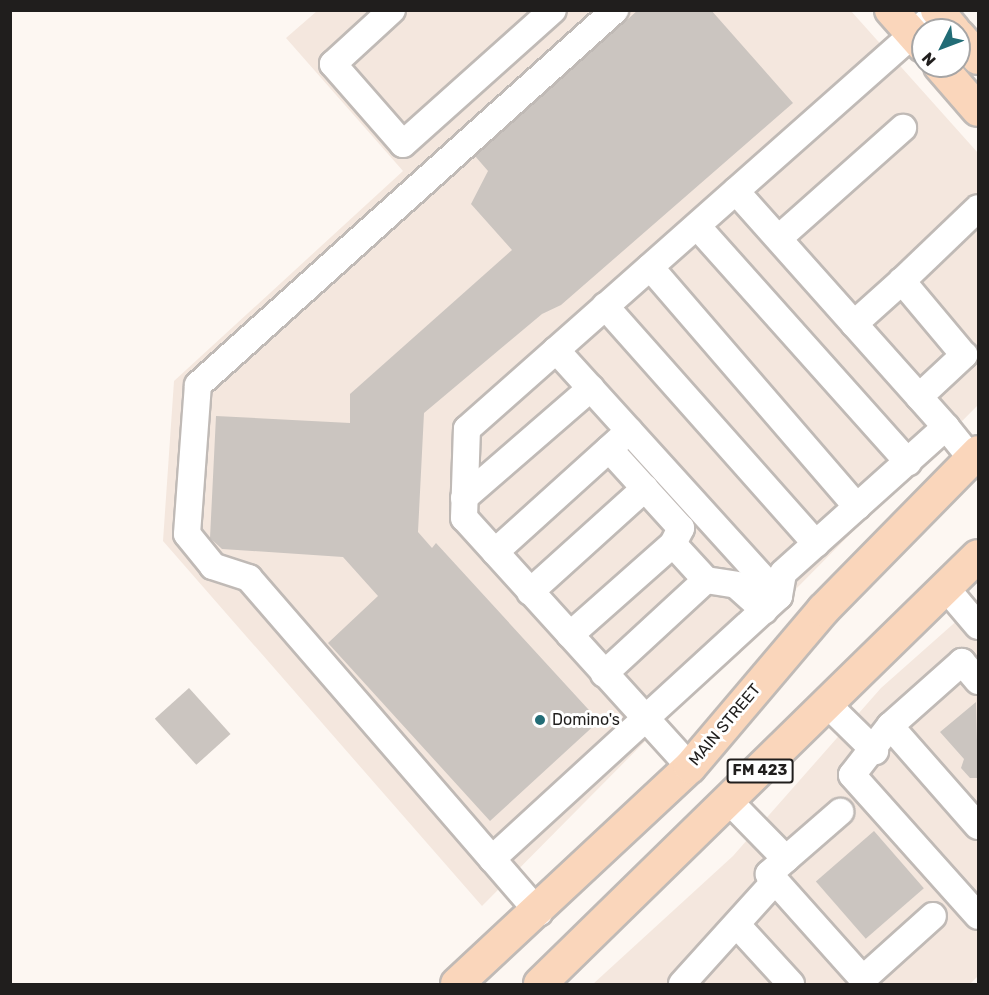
<!DOCTYPE html>
<html>
<head>
<meta charset="utf-8">
<style>
	body { margin:0 }
	#map { position:relative; width:989px; height:995px; overflow:hidden; background:#fdf7f2; font-family:Rubik,sans-serif }
	div>[style] { position:absolute }
	.built>* { inset:0; background:#f4e7de }
	.building>* { inset:0; background:#cbc5c0; transform-origin:0 0 }
	.roads { filter:drop-shadow(2px 0 #c0bab6) drop-shadow(-2px 0 #c0bab6) drop-shadow(0 2px #c0bab6) drop-shadow(0 -2px #c0bab6) }
	.minor>* { height:26px; margin:-13px; padding:0 13px; transform-origin:13px; border-radius:13px; background:#fff }
	.major>* { height:32px; margin:-16px; padding:0 16px; transform-origin:16px; border-radius:16px; background:#fad6bb }
	.dots>* { width:16px; height:16px; translate:-50% -50%; box-sizing:border-box; border:3px solid #fff; border-radius:50% }
	span { translate:-50% -50%; white-space:nowrap; text-align:center; line-height:1.15; -webkit-text-stroke:6px #fff; paint-order:stroke }
	.shield-label span { padding:2px 4px; background:#fff; border:2px solid; border-radius:4px; -webkit-text-stroke-width:0 }
	.shield-label { font-size:15px; color:#201e1d; font-weight:700 }
	.poi-label { font-size:16px; color:#201e1d }
	.left { translate:0 -50%; text-align:left }
	.street-label { font-size:16px; color:#201e1d }
	.frame { position:absolute; inset:0; border:12px solid #201e1d; pointer-events:none }
	.north { position:absolute; left:911px; top:18px; width:60px; height:60px; box-sizing:border-box; background:#fff; border:2px solid #a6a5a5; border-radius:50%; rotate:228deg; font-size:16px; font-weight:700; line-height:24px; text-align:center; color:#201e1d }
	.north::after { content:''; display:block; margin:auto; width:21px; height:27px; background:#226c76; clip-path:polygon(50% 0,100% 100%,50% 72%,0 100%) }
</style>
</head>
<body>
<div id="map">
	<div class="built">
		<i style="clip-path:polygon(317px 11px,851px 11px,978px 153px,978px 405px,482px 906px,163px 541px,174px 381px,403px 171px,286px 38px)"></i>
		<i style="clip-path:polygon(978px 602px,978px 976px,970px 984px,593px 984px,733px 856px,881px 688px)"></i>
	</div>
	<div class="building">
		<i style="clip-path:polygon(638px 10px,711px 10px,793px 103px,561px 305px,542px 314px,424px 413px,418px 532px,432px 548px,436px 543px,599px 721px,490px 821px,328px 643px,378px 596px,343px 557px,222px 549px,210px 538px,216px 416px,350px 423px,350px 394px,512px 250px,471px 204px,488px 171px,475px 156px)"></i>
		<i style="left:189px;top:688px;width:62px;height:46px;rotate:48deg"></i>
		<i style="clip-path:polygon(976px 702px,978px 778px,970px 778px,961px 768px,964px 759px,940px 732px)"></i>
		<i style="left:874px;top:831px;width:76px;height:77px;rotate:49deg"></i>
	</div>
	<div class="roads">
		<div class="minor">
			<i style="left:392px;top:10px;width:80px;rotate:137.5deg"></i>
			<i style="left:333px;top:64px;width:106px;rotate:48.8deg"></i>
			<i style="left:403px;top:144px;width:201px;rotate:-41.8deg"></i>
			<i style="left:697px;top:226px;width:317px;rotate:48.2deg"></i>
			<i style="left:779px;top:238px;width:166px;rotate:-41.6deg"></i>
			<i style="left:650px;top:267px;width:317px;rotate:49.2deg"></i>
			<i style="left:605px;top:306px;width:318px;rotate:48.4deg"></i>
			<i style="left:854px;top:324px;width:64px;rotate:-41.9deg"></i>
			<i style="left:556px;top:350px;width:332px;rotate:47.8deg"></i>
			<i style="left:919px;top:397px;width:62px;rotate:-43deg"></i>
			<i style="left:964px;top:355px;width:97px;rotate:-130deg"></i>
			<i style="left:902px;top:281px;width:105px;rotate:-43.8deg"></i>
			<i style="left:946px;top:427px;width:40px;rotate:51deg"></i>
			<i style="left:609px;top:449px;width:107px;rotate:47.7deg"></i>
			<i style="left:681px;top:528px;width:18px;rotate:117deg"></i>
			<i style="left:673px;top:544px;width:49px;rotate:47.5deg"></i>
			<i style="left:464px;top:498px;width:168px;rotate:-40.9deg"></i>
			<i style="left:495px;top:552px;width:181px;rotate:-42.1deg"></i>
			<i style="left:945px;top:587px;width:51px;rotate:49.8deg"></i>
			<i style="left:530px;top:592px;width:155px;rotate:-42.1deg"></i>
			<i style="left:570px;top:635px;width:137px;rotate:-41.5deg"></i>
			<i style="left:604px;top:674px;width:139px;rotate:-42.7deg"></i>
			<i style="left:706px;top:580px;width:30px;rotate:9deg"></i>
			<i style="left:736px;top:585px;width:38px;rotate:42deg"></i>
			<i style="left:978px;top:681px;width:25px;rotate:-130deg"></i>
			<i style="left:962px;top:662px;width:96px;rotate:138.4deg"></i>
			<i style="left:890px;top:726px;width:62px;rotate:127.8deg"></i>
			<i style="left:852px;top:775px;width:189px;rotate:48.2deg"></i>
			<i style="left:828px;top:705px;width:66px;rotate:44.4deg"></i>
			<i style="left:890px;top:726px;width:133px;rotate:48.7deg"></i>
			<i style="left:690px;top:767px;width:336px;rotate:-132.2deg"></i>
			<i style="left:464px;top:518px;width:89px;rotate:-88.1deg"></i>
			<i style="left:467px;top:429px;width:629px;rotate:-41.52deg"></i>
			<i style="left:729px;top:801px;width:81px;rotate:45.5deg"></i>
			<i style="left:786px;top:859px;width:23px;rotate:139deg"></i>
			<i style="left:769px;top:874px;width:141px;rotate:48.2deg"></i>
			<i style="left:863px;top:979px;width:94px;rotate:-42deg"></i>
			<i style="left:492px;top:859px;width:389px;rotate:-42.5deg"></i>
			<i style="left:779px;top:596px;width:23px;rotate:-80deg"></i>
			<i style="left:783px;top:573px;width:219px;rotate:-41.9deg"></i>
			<i style="left:946px;top:427px;width:316px;rotate:-131.7deg"></i>
			<i style="left:786px;top:859px;width:72px;rotate:-41deg"></i>
			<i style="left:539px;top:913px;width:443px;rotate:-130.9deg"></i>
			<i style="left:249px;top:578px;width:38px;rotate:-162deg"></i>
			<i style="left:213px;top:566px;width:41px;rotate:-129.1deg"></i>
			<i style="left:187px;top:534px;width:149px;rotate:-85.8deg"></i>
			<i style="left:198px;top:385px;width:561px;rotate:-41.96deg"></i>
			<i style="left:737px;top:925px;width:80px;rotate:47.5deg"></i>
			<i style="left:682px;top:984px;width:139px;rotate:-47.9deg"></i>
		</div>
		<div class="major">
			<i style="left:891px;top:10px;width:48px;rotate:48.4deg"></i>
			<i style="left:937px;top:10px;width:26px;rotate:50deg"></i>
			<i style="left:959px;top:36px;width:29px;rotate:49deg"></i>
			<i style="left:940px;top:66px;width:58px;rotate:49.2deg"></i>
			<i style="left:457px;top:984px;width:318px;rotate:-43deg"></i>
			<i style="left:690px;top:767px;width:206px;rotate:-49.7deg"></i>
			<i style="left:823px;top:610px;width:221px;rotate:-45.5deg"></i>
			<i style="left:540px;top:984px;width:612px;rotate:-44.34deg"></i>
		</div>
	</div>
	<div class="dots">
		<i style="left:540px;top:720px;background:#226c76"></i>
	</div>
	<div class="shield-label">
		<span style="left:760px;top:771px">FM 423</span>
	</div>
	<div class="poi-label">
		<span class="left" style="left:552px;top:720px">Domino's</span>
	</div>
	<div class="street-label">
		<span style="left:725px;top:725px;rotate:-50deg">MAIN STREET</span>
	</div>
	<div class="frame"></div>
	<div class="north">N</div>
</div>
</body>
</html>
